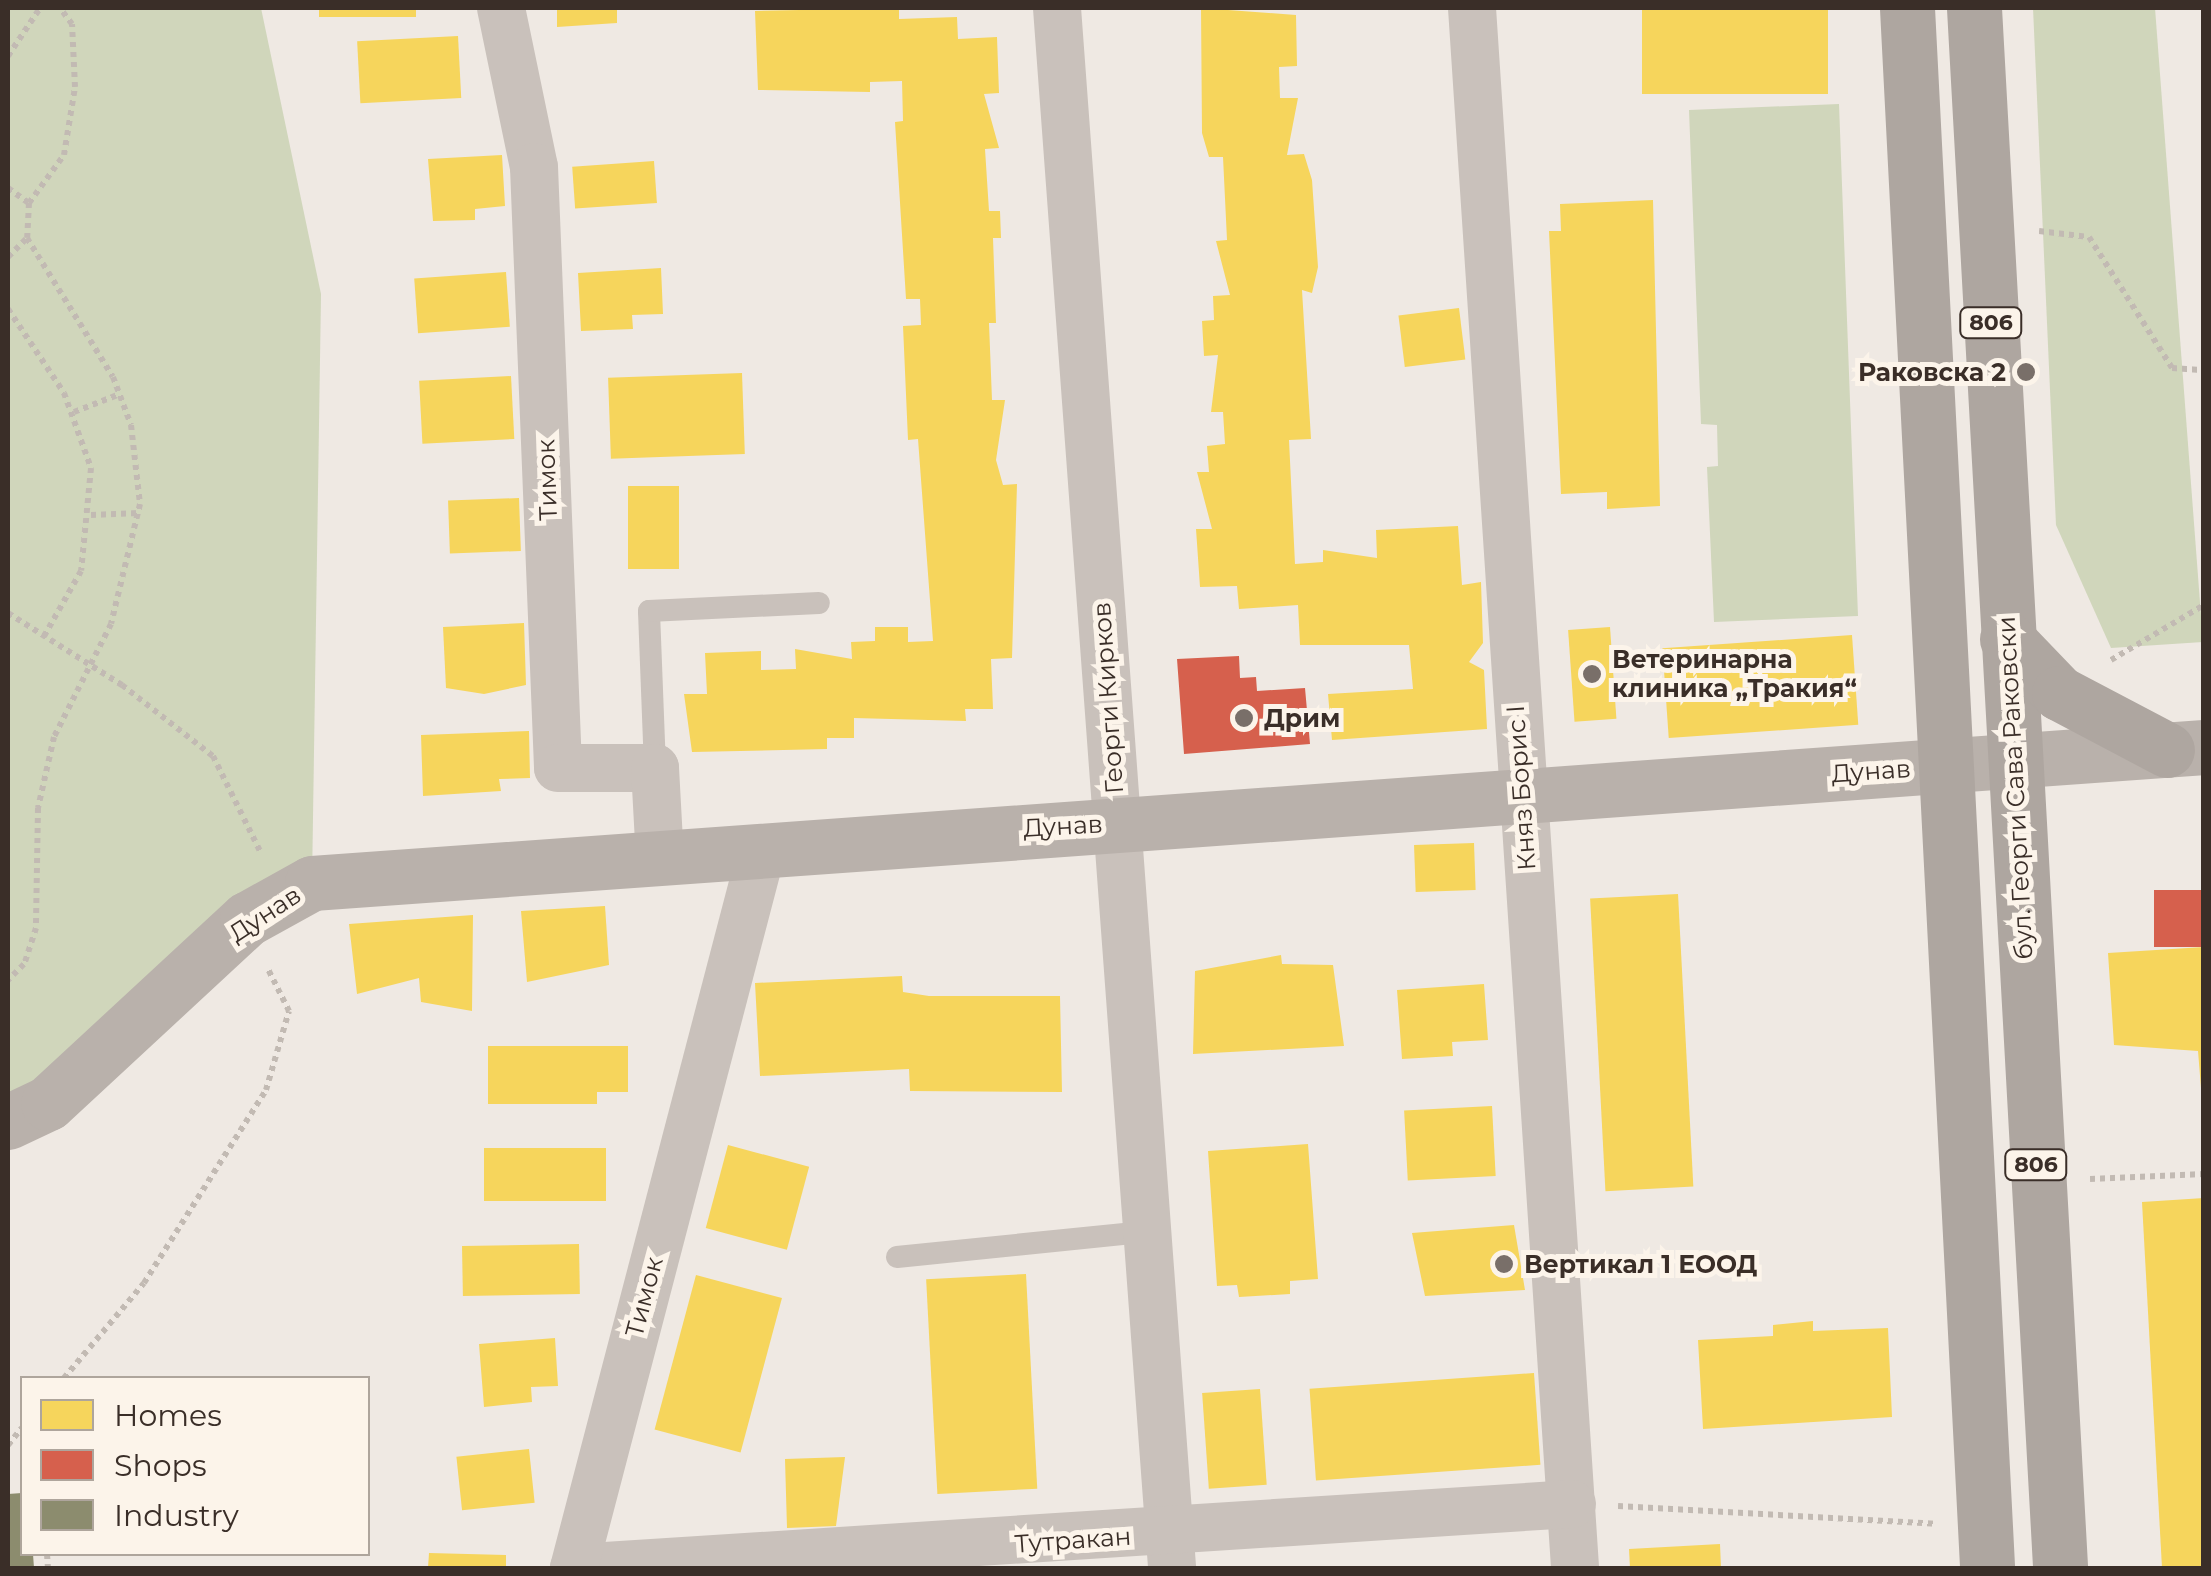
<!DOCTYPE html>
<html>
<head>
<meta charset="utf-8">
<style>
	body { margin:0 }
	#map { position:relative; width:2211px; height:1576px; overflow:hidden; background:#efe9e3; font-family:Montserrat,sans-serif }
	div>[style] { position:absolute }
	.green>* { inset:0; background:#d0d6bb }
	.homes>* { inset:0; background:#f6d55c; transform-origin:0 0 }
	.shops>* { inset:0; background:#d6604d; transform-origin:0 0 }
	.industry>* { inset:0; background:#8c8c6e }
	.path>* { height:6px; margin-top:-3px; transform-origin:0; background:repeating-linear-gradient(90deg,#c2bab3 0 5px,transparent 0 10px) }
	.service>* { height:22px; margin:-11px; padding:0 11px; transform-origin:11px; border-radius:11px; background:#c9c1bb }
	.minor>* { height:48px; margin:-24px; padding:0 24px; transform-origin:24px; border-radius:24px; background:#c9c1bb }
	.secondary>* { height:55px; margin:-27.5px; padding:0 27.5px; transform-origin:27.5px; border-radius:27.5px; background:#b9b1ab }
	.primary>* { height:55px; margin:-27.5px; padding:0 27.5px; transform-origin:27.5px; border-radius:27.5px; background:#aea6a0 }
	.dots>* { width:28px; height:28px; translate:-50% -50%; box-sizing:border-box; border:5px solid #fcf4ea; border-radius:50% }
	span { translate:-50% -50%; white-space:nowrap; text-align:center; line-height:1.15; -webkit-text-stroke:10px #fcf4ea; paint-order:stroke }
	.shield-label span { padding:2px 8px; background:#fcf4ea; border:2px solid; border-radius:8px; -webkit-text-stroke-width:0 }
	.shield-label { font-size:22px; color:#3a2e28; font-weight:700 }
	.poi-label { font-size:25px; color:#3a2e28; font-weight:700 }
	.right { translate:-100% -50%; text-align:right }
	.left { translate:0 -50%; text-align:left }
	.street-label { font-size:25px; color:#3a2e28 }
	.frame { position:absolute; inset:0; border:10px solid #3a2e28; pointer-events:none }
	.legend { position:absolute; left:20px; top:1376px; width:350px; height:180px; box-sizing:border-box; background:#fcf4ea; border:2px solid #aea59c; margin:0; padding:12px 18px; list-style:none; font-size:30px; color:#3a2e28 }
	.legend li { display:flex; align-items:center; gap:20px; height:50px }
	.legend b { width:50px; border:2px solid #aea59c }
</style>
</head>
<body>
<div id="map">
	<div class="green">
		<i style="clip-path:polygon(8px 8px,261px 8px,321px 294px,312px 883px,8px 1122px)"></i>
		<i style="clip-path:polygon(2033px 8px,2155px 8px,2203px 642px,2111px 648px,2056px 525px)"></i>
		<i style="clip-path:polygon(1839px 104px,1858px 616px,1714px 622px,1707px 467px,1718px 466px,1717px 425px,1701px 424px,1689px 110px)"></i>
	</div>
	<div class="homes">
		<i style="left:319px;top:8px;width:97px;height:9px"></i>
		<i style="clip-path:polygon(557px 8px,617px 8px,617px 23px,557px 27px)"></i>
		<i style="clip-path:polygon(899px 8px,899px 19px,957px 17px,958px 39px,997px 37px,999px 93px,984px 94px,999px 148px,985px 149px,989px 211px,1000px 211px,1001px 238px,993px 238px,996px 323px,989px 323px,992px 400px,1005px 400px,996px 460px,1003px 485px,1017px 484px,1012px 658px,991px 659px,993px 709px,965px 709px,966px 721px,854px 718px,854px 738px,827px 738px,827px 749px,692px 752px,684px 694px,707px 694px,705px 653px,761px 651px,761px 670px,796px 669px,795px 649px,852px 659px,851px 642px,875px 641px,875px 627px,908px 627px,908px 642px,933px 641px,918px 439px,908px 440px,903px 326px,921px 325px,920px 299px,906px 299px,895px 122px,903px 121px,902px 81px,870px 82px,870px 92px,758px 90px,755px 11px)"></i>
		<i style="clip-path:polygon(1201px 8px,1296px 15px,1297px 66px,1279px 67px,1280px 98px,1298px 98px,1287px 155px,1304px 154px,1312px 180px,1318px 267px,1312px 293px,1302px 290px,1311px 439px,1289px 440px,1295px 564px,1323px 562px,1323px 550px,1377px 558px,1376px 530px,1458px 526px,1462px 585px,1481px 582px,1483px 643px,1469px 662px,1484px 670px,1487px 729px,1332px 740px,1328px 694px,1413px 689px,1409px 645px,1300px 645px,1298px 605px,1239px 609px,1237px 586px,1200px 587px,1196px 529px,1212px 529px,1197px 472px,1209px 472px,1207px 446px,1225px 444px,1223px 412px,1211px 412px,1218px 355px,1204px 356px,1202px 321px,1214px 320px,1213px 296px,1230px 295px,1216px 241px,1227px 240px,1223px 157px,1209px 157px,1202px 133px)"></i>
		<i style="left:1642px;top:8px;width:186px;height:86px"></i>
		<i style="left:458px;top:36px;width:62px;height:101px;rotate:87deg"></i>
		<i style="clip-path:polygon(502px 155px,505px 206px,475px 209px,475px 220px,433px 221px,428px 159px)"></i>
		<i style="left:654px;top:161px;width:42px;height:82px;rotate:86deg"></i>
		<i style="clip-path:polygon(1653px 200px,1660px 506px,1607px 509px,1607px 492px,1561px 494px,1549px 231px,1561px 231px,1560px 204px)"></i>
		<i style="clip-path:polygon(661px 268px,663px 314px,632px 315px,633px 329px,581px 331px,578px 273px)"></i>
		<i style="left:506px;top:272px;width:55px;height:92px;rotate:86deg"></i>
		<i style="left:1459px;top:308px;width:52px;height:61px;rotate:83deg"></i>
		<i style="left:742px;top:373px;width:81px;height:134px;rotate:88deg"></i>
		<i style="left:511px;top:376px;width:63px;height:92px;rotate:87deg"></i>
		<i style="left:679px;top:486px;width:83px;height:51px;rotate:90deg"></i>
		<i style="left:519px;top:498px;width:53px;height:71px;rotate:88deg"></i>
		<i style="clip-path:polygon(524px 623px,526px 685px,484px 694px,446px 688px,443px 627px)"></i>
		<i style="left:1610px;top:627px;width:92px;height:42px;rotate:86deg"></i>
		<i style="left:1852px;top:635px;width:90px;height:190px;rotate:86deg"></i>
		<i style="clip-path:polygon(529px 731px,530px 778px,499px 779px,501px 791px,423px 796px,421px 735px)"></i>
		<i style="left:1474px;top:843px;width:47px;height:60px;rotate:88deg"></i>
		<i style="left:1678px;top:894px;width:293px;height:88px;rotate:87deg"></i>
		<i style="clip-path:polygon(605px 906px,609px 965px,527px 982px,521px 911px)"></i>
		<i style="clip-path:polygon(473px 915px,472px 1011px,421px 1002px,419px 978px,357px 994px,349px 924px)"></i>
		<i style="clip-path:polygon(2204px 947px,2204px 1088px,2201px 1088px,2198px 1051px,2114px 1045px,2108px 953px)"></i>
		<i style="clip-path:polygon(1281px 955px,1282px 964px,1333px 965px,1344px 1046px,1193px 1054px,1195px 971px)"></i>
		<i style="clip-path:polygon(902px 976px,903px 992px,929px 996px,1060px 996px,1062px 1092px,910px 1091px,909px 1069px,760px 1076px,755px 983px)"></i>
		<i style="clip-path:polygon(1484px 984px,1488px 1040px,1452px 1042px,1453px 1056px,1402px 1059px,1397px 990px)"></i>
		<i style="clip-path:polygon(488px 1046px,628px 1046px,628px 1092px,597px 1092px,597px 1104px,488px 1104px)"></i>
		<i style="left:1492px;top:1106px;width:70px;height:88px;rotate:87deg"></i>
		<i style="clip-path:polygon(1308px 1144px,1318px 1279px,1290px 1281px,1290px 1294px,1239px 1297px,1237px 1285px,1217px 1286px,1208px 1151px)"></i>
		<i style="left:728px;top:1145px;width:84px;height:86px;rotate:15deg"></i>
		<i style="left:484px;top:1148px;width:122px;height:53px"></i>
		<i style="clip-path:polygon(2204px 1198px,2204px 1568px,2162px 1568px,2142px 1202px)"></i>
		<i style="clip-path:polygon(1514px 1225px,1525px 1290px,1425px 1296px,1412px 1233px)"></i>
		<i style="left:579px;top:1244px;width:50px;height:117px;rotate:89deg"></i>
		<i style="left:1026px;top:1274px;width:215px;height:100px;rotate:87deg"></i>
		<i style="left:696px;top:1275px;width:89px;height:160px;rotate:15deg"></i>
		<i style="clip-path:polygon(1813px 1321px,1813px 1331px,1888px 1328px,1892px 1417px,1703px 1429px,1698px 1340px,1773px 1336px,1773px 1325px)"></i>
		<i style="clip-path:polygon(555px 1338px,558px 1386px,531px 1387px,532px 1402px,484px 1407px,479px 1344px)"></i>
		<i style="left:1534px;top:1373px;width:92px;height:225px;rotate:86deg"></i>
		<i style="left:1260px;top:1389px;width:96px;height:58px;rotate:86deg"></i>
		<i style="left:529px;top:1449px;width:54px;height:73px;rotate:84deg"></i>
		<i style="clip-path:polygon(845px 1457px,836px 1526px,787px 1528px,785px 1459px)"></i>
		<i style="clip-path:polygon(1720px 1544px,1721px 1568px,1630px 1568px,1629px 1549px)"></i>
		<i style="clip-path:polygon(429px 1553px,506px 1555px,506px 1568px,428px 1568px)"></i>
	</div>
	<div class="shops">
		<i style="clip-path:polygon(1239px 656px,1240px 678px,1256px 677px,1257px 691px,1305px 688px,1310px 744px,1184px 754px,1177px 659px)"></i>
		<i style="left:2204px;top:890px;width:57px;height:50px;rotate:90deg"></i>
	</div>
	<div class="industry">
		<i style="clip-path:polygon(22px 1493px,22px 1554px,33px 1554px,34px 1568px,8px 1568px,8px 1494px)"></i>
	</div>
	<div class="path">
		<i style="left:8px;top:56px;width:58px;rotate:-56.3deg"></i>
		<i style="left:8px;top:188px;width:26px;rotate:36deg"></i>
		<i style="left:29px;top:203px;width:35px;rotate:93deg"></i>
		<i style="left:27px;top:238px;width:163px;rotate:58.3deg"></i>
		<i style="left:113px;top:377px;width:51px;rotate:69.4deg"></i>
		<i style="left:131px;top:425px;width:80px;rotate:83.5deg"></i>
		<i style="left:140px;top:504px;width:123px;rotate:103.6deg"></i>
		<i style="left:111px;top:624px;width:127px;rotate:116.8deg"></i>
		<i style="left:54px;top:737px;width:73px;rotate:102.7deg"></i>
		<i style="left:38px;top:808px;width:120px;rotate:91deg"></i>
		<i style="left:36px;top:928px;width:38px;rotate:108deg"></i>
		<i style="left:24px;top:964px;width:23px;rotate:135deg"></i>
		<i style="left:29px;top:203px;width:59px;rotate:-53.9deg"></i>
		<i style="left:64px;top:155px;width:69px;rotate:-80.8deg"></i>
		<i style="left:75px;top:87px;width:63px;rotate:-92.7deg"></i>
		<i style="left:72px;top:24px;width:20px;rotate:-127deg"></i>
		<i style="left:2039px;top:231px;width:50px;rotate:6.8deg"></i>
		<i style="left:2089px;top:237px;width:155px;rotate:57.6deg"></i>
		<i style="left:2172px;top:368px;width:32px;rotate:4deg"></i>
		<i style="left:8px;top:257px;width:27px;rotate:-45deg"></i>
		<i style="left:8px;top:309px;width:101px;rotate:56.3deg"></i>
		<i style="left:64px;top:393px;width:80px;rotate:70.2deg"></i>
		<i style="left:91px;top:468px;width:103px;rotate:95.5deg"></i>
		<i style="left:81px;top:571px;width:75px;rotate:119.6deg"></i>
		<i style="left:74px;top:412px;width:49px;rotate:-21.4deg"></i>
		<i style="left:91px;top:515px;width:48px;rotate:-2.4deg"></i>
		<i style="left:8px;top:613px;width:135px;rotate:32.3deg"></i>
		<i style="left:122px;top:685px;width:115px;rotate:38deg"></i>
		<i style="left:213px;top:756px;width:108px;rotate:63.7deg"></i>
		<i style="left:2111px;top:660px;width:108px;rotate:-30.6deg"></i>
		<i style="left:2090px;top:1179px;width:114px;rotate:-2.5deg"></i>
		<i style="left:64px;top:1378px;width:124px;rotate:-49.9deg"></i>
		<i style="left:144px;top:1283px;width:228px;rotate:-57.7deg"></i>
		<i style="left:266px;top:1090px;width:82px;rotate:-73.8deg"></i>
		<i style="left:289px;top:1011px;width:47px;rotate:-116.6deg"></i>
		<i style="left:8px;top:1445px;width:22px;rotate:-51deg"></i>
		<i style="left:1618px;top:1506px;width:318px;rotate:3.2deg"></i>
		<i style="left:47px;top:1554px;width:14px;rotate:86deg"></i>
	</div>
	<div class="service">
		<i style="left:655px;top:768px;width:157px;rotate:-92.2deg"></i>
		<i style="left:649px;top:611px;width:170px;rotate:-2.7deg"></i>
		<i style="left:897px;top:1257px;width:246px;rotate:-5.8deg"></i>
	</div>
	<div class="minor">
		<i style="left:501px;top:8px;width:162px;rotate:78.3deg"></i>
		<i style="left:534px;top:167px;width:601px;rotate:87.71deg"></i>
		<i style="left:558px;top:768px;width:97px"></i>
		<i style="left:655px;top:768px;width:92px;rotate:86.9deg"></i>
		<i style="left:1057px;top:8px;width:1564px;rotate:85.78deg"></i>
		<i style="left:1472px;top:8px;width:1563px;rotate:86.22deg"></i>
		<i style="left:574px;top:1568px;width:1000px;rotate:-3.67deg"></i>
		<i style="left:574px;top:1568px;width:739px;rotate:-75.34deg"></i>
	</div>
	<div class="secondary">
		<i style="left:8px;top:1122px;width:44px;rotate:-25.4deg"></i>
		<i style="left:48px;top:1103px;width:271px;rotate:-42.8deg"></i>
		<i style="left:247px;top:919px;width:74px;rotate:-29deg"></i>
		<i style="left:312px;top:883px;width:1897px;rotate:-4.11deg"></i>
	</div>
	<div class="primary">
		<i style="left:1907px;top:8px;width:1562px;rotate:87.06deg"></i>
		<i style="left:1974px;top:8px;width:1562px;rotate:86.84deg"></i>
		<i style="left:2007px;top:639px;width:75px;rotate:46.1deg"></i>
		<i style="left:2059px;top:693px;width:122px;rotate:27.8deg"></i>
	</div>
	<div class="dots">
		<i style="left:2026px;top:372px;background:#796f69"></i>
		<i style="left:1592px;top:674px;background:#796f69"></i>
		<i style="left:1244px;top:718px;background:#796f69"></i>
		<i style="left:1504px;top:1264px;background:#796f69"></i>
	</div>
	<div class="shield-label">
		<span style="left:1991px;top:323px">806</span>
		<span style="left:2036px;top:1165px">806</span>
	</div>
	<div class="poi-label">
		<span class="right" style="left:2006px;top:372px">Раковска 2</span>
		<span class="left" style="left:1612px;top:674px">Ветеринарна<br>клиника „Тракия“</span>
		<span class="left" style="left:1264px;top:718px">Дрим</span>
		<span class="left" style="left:1524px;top:1264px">Вертикал 1 ЕООД</span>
	</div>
	<div class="street-label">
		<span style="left:547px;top:480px;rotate:-92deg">Тимок</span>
		<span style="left:1108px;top:698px;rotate:-94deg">Георги Кирков</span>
		<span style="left:1871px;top:771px;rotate:-4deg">Дунав</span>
		<span style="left:1521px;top:788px;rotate:-94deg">Княз Борис I</span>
		<span style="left:2015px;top:788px;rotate:-93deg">бул. Георги Сава Раковски</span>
		<span style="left:1063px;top:826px;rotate:-3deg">Дунав</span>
		<span style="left:265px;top:914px;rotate:-33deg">Дунав</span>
		<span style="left:644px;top:1297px;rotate:-75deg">Тимок</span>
		<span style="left:1073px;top:1540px;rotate:-4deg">Тутракан</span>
	</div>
	<div class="frame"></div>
	<ul class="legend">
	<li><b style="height:28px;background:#f6d55c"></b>Homes</li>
	<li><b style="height:28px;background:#d6604d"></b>Shops</li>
	<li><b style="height:28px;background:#8c8c6e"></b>Industry</li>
	</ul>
</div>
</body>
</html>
